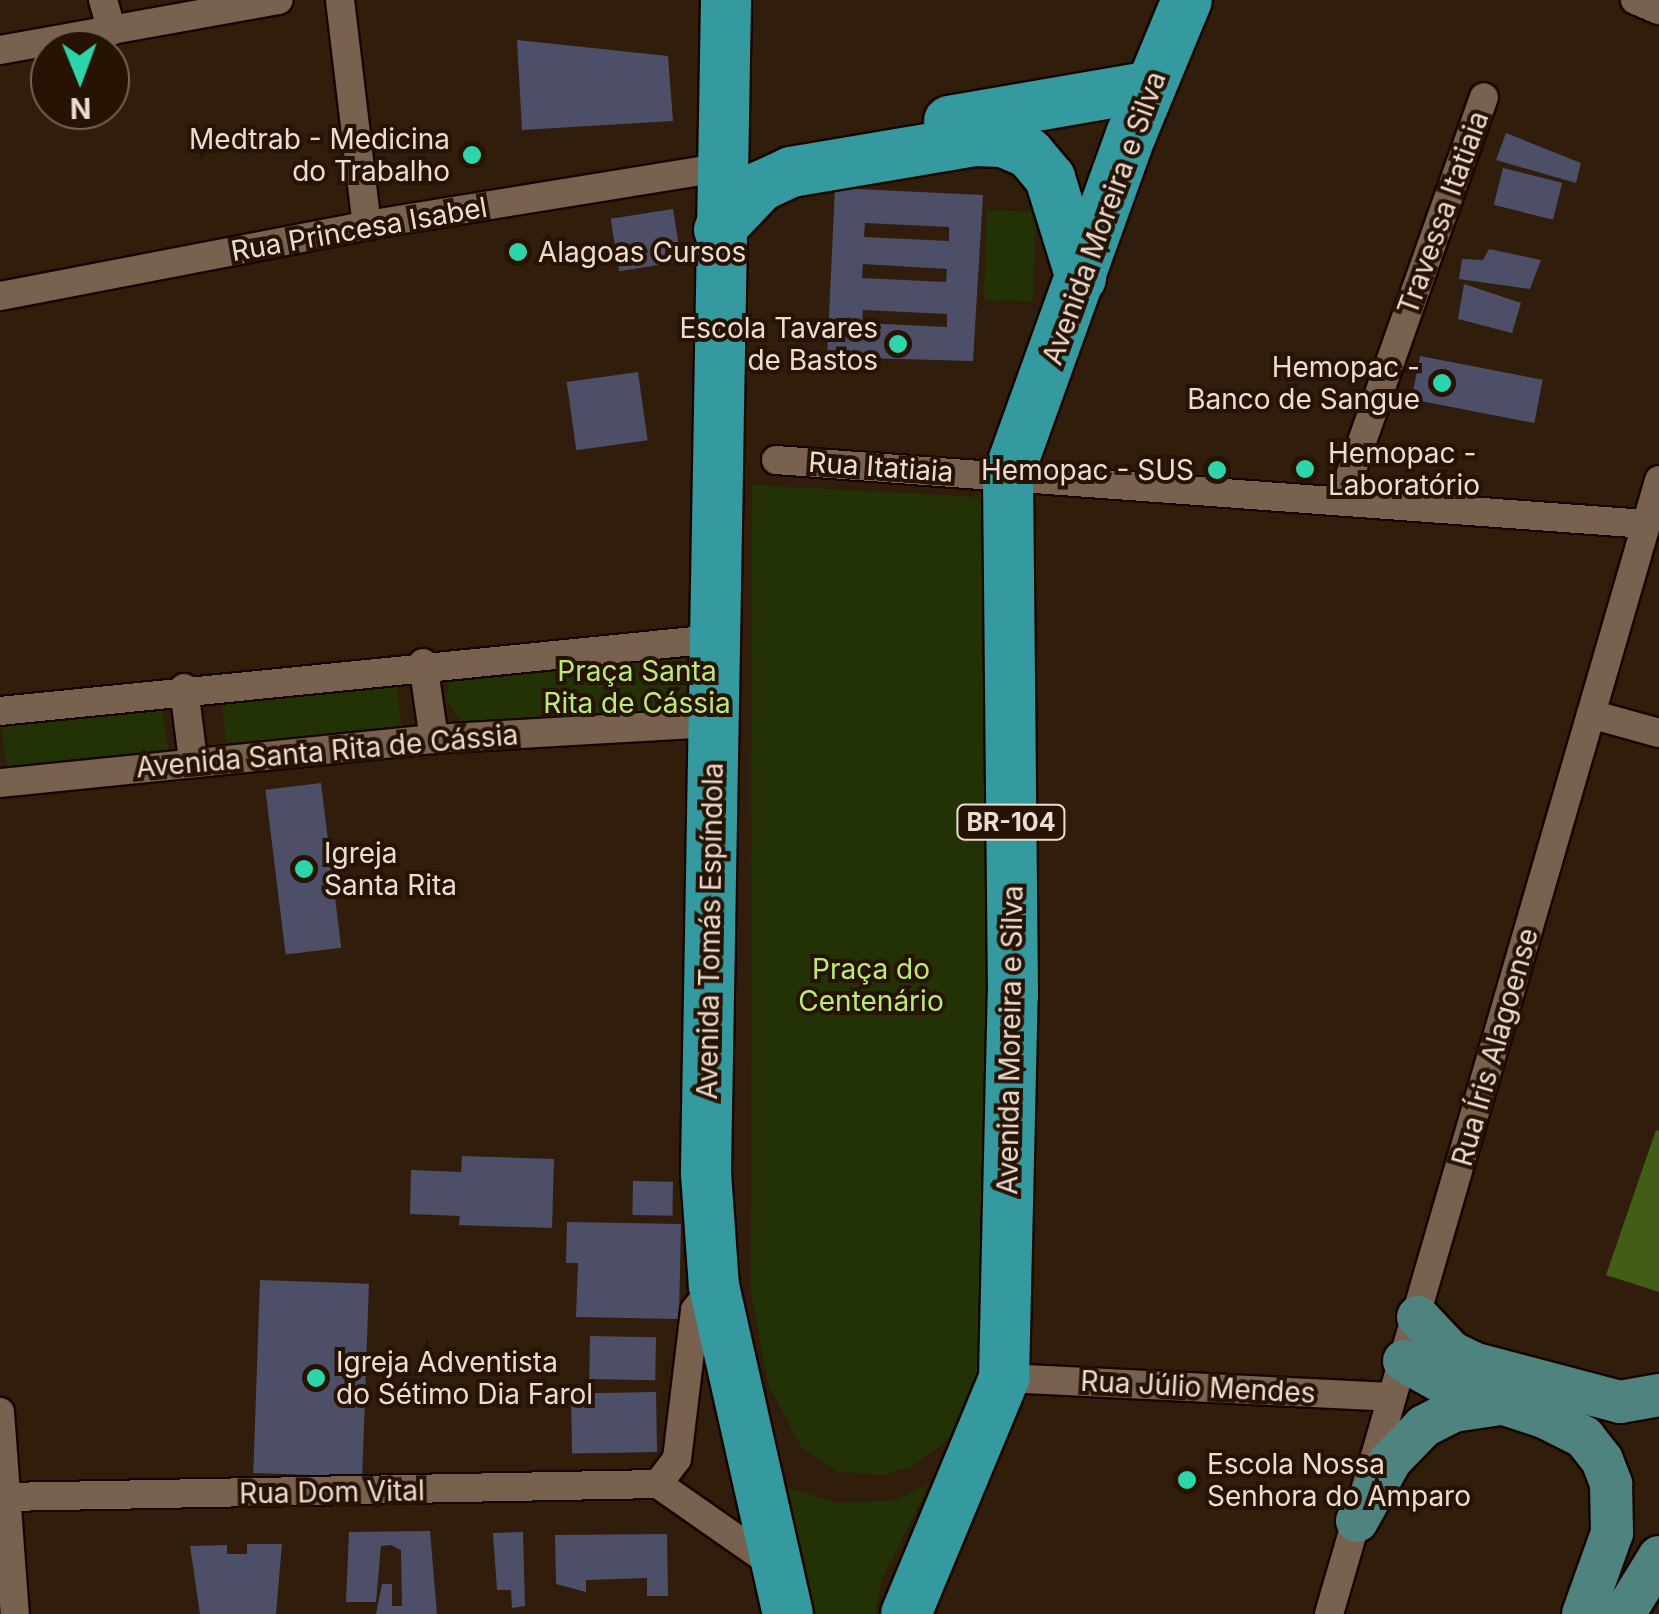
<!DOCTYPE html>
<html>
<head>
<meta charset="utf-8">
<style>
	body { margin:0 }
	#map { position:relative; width:1659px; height:1614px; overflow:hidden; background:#301d0c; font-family:Inter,sans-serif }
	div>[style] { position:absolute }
	.green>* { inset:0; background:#223204; transform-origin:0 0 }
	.forest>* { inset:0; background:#435c17 }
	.building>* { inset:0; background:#4d4f68; transform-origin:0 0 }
	.roads { filter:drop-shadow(2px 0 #170600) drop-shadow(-2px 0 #170600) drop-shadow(0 2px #170600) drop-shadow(0 -2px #170600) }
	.street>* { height:28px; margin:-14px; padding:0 14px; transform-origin:14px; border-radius:14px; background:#78614f }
	.primary>* { height:42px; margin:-21px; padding:0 21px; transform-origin:21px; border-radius:21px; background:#4f8380 }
	.highway>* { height:50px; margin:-25px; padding:0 25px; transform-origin:25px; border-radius:25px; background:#349aa0 }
	.dots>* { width:28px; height:28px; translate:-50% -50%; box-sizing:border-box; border:5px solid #261304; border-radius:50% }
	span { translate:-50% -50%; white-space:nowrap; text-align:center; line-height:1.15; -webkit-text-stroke:8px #261304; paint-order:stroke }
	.shield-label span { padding:2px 8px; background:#261304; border:2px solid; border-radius:8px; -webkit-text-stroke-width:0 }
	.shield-label { font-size:25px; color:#eaddd2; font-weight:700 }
	.poi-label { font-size:28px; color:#eaddd2 }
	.right { translate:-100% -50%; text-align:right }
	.left { translate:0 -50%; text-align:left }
	.street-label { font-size:28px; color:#eaddd2 }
	.park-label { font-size:28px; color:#bbeb77 }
	.north { position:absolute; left:30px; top:30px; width:100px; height:100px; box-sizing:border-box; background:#261304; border:2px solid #746456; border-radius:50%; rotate:179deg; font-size:28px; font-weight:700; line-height:40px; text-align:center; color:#eaddd2 }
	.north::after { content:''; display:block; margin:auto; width:35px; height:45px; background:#2ed4aa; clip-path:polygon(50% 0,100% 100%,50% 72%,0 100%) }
</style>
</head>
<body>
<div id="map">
	<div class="green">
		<i style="left:987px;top:210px;width:49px;height:90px;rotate:2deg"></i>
		<i style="clip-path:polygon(752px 485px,994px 498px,994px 987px,983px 1367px,972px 1405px,948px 1440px,913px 1466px,884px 1475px,839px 1472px,801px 1447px,768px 1384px,751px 1292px)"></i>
		<i style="clip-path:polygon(686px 651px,686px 715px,466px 730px,446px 700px,450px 678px)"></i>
		<i style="left:396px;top:677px;width:53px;height:176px;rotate:84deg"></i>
		<i style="left:161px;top:699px;width:59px;height:162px;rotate:82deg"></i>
		<i style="clip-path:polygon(930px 1483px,881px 1581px,875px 1614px,815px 1614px,788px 1488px,839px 1503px,894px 1501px)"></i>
	</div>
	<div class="forest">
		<i style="clip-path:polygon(1656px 1130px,1659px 1131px,1659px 1292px,1606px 1275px)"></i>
	</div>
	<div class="building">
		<i style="clip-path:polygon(517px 40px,668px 56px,673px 121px,522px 130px)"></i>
		<i style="clip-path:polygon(1506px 133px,1581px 163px,1576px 183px,1496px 160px)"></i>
		<i style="left:1503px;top:168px;width:61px;height:38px;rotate:14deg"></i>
		<i style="clip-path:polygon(evenodd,835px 188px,983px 195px,973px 361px,827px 357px,835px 188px,865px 223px,949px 227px,949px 241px,864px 237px,865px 223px,835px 188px,863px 264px,947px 269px,946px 282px,862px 278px,863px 264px,835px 188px,863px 310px,947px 314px,947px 327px,862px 323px,863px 310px)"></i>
		<i style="left:673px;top:209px;width:53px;height:63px;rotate:81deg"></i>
		<i style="clip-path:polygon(1489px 249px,1541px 260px,1530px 289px,1459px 279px,1462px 259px,1483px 260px)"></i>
		<i style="clip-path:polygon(1464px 284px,1521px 303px,1512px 333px,1458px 319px)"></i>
		<i style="left:1420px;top:356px;width:125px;height:44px;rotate:11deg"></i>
		<i style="left:638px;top:372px;width:69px;height:72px;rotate:82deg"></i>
		<i style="left:321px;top:783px;width:166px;height:56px;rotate:83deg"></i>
		<i style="clip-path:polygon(462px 1156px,554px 1159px,552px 1228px,459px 1225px,460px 1216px,410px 1214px,411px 1170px,461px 1172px)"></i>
		<i style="left:633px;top:1181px;width:40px;height:34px;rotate:1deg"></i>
		<i style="clip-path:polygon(567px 1222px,681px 1224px,679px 1319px,576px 1317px,578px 1263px,566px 1263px)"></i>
		<i style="left:260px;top:1280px;width:109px;height:193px;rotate:2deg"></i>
		<i style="left:590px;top:1336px;width:66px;height:43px;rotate:1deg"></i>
		<i style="left:656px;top:1392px;width:60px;height:85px;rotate:89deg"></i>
		<i style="clip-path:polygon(430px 1531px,437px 1614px,376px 1614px,382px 1584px,392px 1584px,392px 1606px,402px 1606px,401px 1550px,391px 1545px,381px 1546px,376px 1602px,346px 1602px,349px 1532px)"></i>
		<i style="clip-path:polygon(523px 1532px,525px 1606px,512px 1608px,511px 1590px,497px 1590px,493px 1533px)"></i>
		<i style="clip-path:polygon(667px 1534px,668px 1596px,647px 1596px,647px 1578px,586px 1580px,586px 1592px,556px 1584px,555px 1535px)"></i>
		<i style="clip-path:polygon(247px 1544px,282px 1544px,276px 1614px,200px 1614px,190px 1546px,227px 1545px,227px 1554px,247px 1554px)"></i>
	</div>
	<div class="roads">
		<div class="street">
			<i style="left:103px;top:0;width:32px;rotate:74deg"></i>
			<i style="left:340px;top:0;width:227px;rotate:83.2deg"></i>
			<i style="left:1635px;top:0;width:26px;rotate:23deg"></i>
			<i style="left:0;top:50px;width:283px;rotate:-10.2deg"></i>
			<i style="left:0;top:296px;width:374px;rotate:-10.9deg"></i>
			<i style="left:367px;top:225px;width:357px;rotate:-9.2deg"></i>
			<i style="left:776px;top:460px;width:871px;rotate:4.21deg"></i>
			<i style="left:1342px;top:498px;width:425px;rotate:-70.5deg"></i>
			<i style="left:423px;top:663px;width:77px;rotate:81.8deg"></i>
			<i style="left:184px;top:688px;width:73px;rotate:82.9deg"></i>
			<i style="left:0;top:711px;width:718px;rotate:-5.76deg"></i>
			<i style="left:1594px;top:715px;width:67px;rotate:15.5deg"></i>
			<i style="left:0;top:783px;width:436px;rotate:-5.8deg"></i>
			<i style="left:434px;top:739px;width:281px;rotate:-3.3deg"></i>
			<i style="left:1004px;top:1378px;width:388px;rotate:2.8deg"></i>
			<i style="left:0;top:1412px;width:203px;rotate:85.8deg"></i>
			<i style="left:658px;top:1484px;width:31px;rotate:-53deg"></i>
			<i style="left:677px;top:1459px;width:150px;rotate:-83.1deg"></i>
			<i style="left:695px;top:1310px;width:31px;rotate:-52deg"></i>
			<i style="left:5px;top:1497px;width:653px;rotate:-1.14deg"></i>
			<i style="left:658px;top:1484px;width:141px;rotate:34.9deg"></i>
			<i style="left:1329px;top:1614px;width:1181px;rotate:-73.77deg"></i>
		</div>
		<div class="primary">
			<i style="left:1418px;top:1317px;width:48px;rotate:46.7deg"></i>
			<i style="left:1451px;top:1352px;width:28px;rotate:26deg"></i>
			<i style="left:1476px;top:1364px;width:149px;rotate:14.8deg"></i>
			<i style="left:1620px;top:1402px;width:40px;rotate:-10deg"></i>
			<i style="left:1404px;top:1361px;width:51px;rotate:29.1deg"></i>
			<i style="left:1449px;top:1386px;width:100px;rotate:18.1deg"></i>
			<i style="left:1544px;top:1417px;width:45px;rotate:26.6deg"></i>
			<i style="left:1584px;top:1437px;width:29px;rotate:52deg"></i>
			<i style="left:1602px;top:1460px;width:26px;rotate:69deg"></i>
			<i style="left:1611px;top:1484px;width:49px;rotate:88.8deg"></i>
			<i style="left:1612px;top:1533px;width:86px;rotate:109.7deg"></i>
			<i style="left:1357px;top:1521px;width:70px;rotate:-60.9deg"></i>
			<i style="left:1391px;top:1460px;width:47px;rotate:-45.9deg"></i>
			<i style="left:1424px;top:1426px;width:33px;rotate:-27deg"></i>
			<i style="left:1453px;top:1411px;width:48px;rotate:-8.5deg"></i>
			<i style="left:1624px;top:1614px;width:67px;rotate:-58.4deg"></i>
		</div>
		<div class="highway">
			<i style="left:726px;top:0;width:1173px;rotate:90.98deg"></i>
			<i style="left:706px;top:1173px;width:113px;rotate:86deg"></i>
			<i style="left:714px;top:1286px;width:336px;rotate:77.3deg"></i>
			<i style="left:949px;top:121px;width:205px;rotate:-9.8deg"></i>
			<i style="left:719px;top:230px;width:61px;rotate:-46.3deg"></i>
			<i style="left:761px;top:186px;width:33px;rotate:-25deg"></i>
			<i style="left:791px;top:172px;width:186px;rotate:-9.6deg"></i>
			<i style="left:974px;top:141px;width:29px;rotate:2deg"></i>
			<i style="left:1003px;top:142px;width:28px;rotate:23deg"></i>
			<i style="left:1029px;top:153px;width:33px;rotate:50deg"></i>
			<i style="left:1050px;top:178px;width:105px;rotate:72.8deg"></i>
			<i style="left:906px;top:1614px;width:256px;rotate:-67.4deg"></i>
			<i style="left:1004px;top:1378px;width:383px;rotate:-88.7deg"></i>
			<i style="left:1013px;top:995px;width:519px;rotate:-90.55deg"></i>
			<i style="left:1008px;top:476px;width:363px;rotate:-70.2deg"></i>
			<i style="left:1131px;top:135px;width:146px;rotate:-67.5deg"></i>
		</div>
	</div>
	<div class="dots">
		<i style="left:472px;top:155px;background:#2ed4aa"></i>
		<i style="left:518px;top:252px;background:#2ed4aa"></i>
		<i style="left:898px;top:344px;background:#2ed4aa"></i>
		<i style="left:1442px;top:383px;background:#2ed4aa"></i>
		<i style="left:1305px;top:469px;background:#2ed4aa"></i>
		<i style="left:1217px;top:470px;background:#2ed4aa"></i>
		<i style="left:304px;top:869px;background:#2ed4aa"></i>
		<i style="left:316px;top:1378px;background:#2ed4aa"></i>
		<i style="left:1187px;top:1480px;background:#2ed4aa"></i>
	</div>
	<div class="shield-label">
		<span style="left:1011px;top:822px">BR-104</span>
	</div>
	<div class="poi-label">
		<span class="right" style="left:450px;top:155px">Medtrab - Medicina<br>do Trabalho</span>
		<span class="left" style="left:538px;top:252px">Alagoas Cursos</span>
		<span class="right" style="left:878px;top:344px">Escola Tavares<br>de Bastos</span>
		<span class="right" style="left:1420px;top:383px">Hemopac -<br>Banco de Sangue</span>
		<span class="left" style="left:1328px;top:469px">Hemopac -<br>Laboratório</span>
		<span class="right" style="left:1194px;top:470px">Hemopac - SUS</span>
		<span class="left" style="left:324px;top:869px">Igreja<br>Santa Rita</span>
		<span class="left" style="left:336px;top:1378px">Igreja Adventista<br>do Sétimo Dia Farol</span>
		<span class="left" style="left:1207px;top:1480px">Escola Nossa<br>Senhora do Amparo</span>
	</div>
	<div class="street-label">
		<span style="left:1443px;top:213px;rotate:-70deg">Travessa Itatiaia</span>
		<span style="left:1104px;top:218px;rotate:-70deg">Avenida Moreira e Silva</span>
		<span style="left:359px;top:229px;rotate:-10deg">Rua Princesa Isabel</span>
		<span style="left:881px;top:467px;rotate:4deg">Rua Itatiaia</span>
		<span style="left:327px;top:751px;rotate:-5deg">Avenida Santa Rita de Cássia</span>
		<span style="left:710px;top:931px;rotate:-89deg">Avenida Tomás Espíndola</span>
		<span style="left:1010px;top:1040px;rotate:-89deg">Avenida Moreira e Silva</span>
		<span style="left:1495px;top:1047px;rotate:-74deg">Rua Íris Alagoense</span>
		<span style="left:1198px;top:1387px;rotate:3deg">Rua Júlio Mendes</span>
		<span style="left:332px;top:1492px;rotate:-1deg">Rua Dom Vital</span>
	</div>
	<div class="park-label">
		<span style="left:637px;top:687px">Praça Santa<br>Rita de Cássia</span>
		<span style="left:871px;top:985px">Praça do<br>Centenário</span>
	</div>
	<div class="north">N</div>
</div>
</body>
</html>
